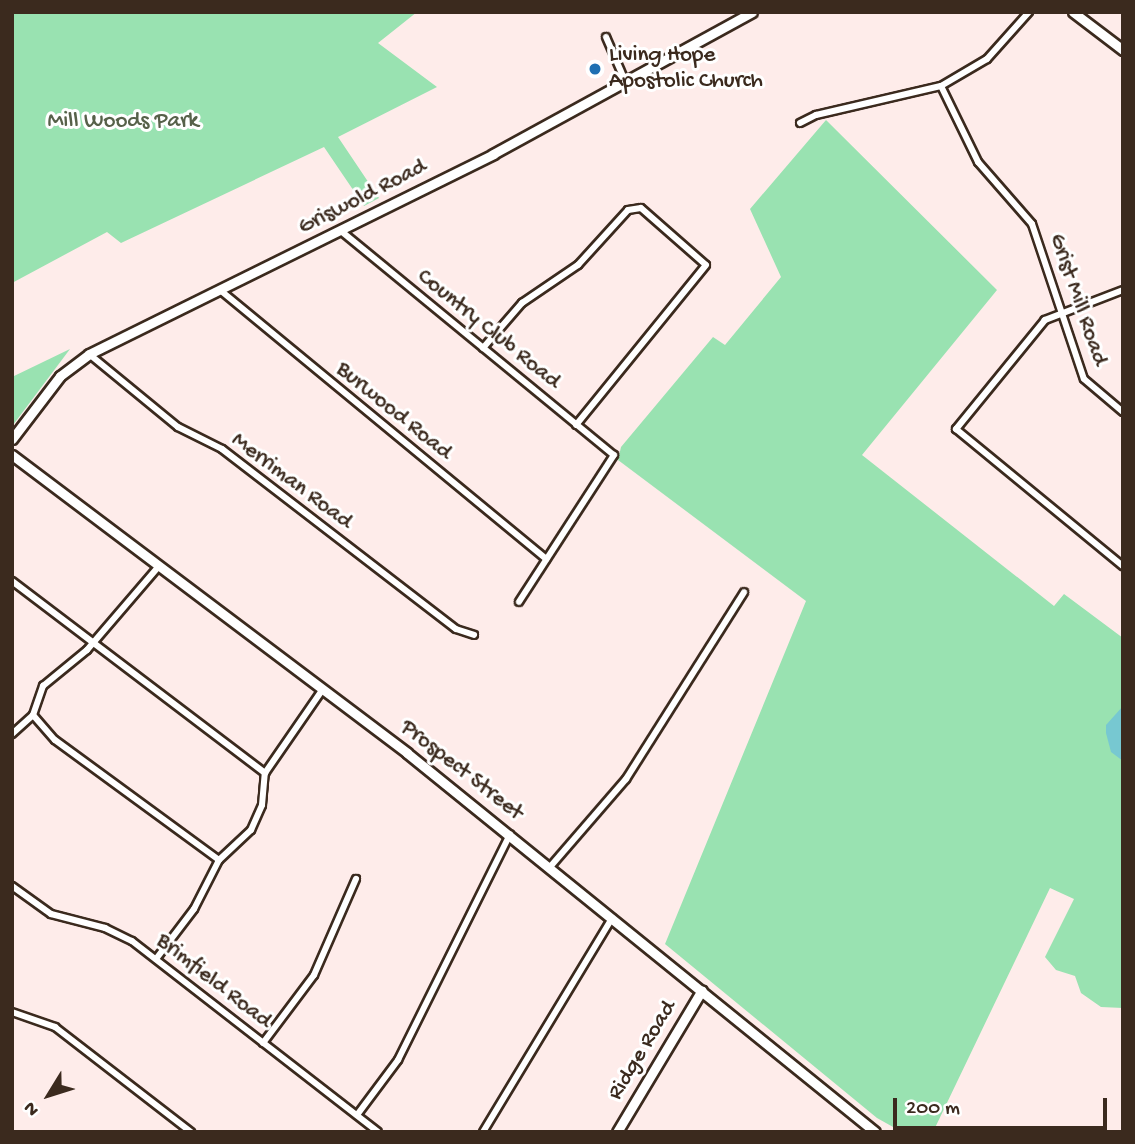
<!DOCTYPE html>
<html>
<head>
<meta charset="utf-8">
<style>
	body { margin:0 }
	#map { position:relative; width:1135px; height:1144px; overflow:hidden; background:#feecea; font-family:"Gochi Hand",sans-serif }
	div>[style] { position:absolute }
	.green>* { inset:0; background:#99e2b1 }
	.water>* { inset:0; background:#77c8d1 }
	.roads { filter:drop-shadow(2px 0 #3b2a1e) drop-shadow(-2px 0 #3b2a1e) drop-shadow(0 2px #3b2a1e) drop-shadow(0 -2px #3b2a1e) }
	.street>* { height:6px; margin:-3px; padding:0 3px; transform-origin:3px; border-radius:3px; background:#fff }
	.secondary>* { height:9px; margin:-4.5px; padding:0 4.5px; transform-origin:4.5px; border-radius:4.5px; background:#fff }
	.dots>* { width:19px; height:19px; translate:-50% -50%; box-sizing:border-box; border:4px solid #fff; border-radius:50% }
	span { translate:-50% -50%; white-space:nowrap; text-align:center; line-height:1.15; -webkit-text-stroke:6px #fff; paint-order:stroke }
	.poi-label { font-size:23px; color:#3b2a1e }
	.left { translate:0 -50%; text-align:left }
	.park-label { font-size:23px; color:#57614a }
	.street-label { font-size:23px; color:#3b2a1e }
	.frame { position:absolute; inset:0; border:14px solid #3b2a1e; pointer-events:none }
	.north { position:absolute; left:14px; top:1060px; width:70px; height:70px; -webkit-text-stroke:5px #fff; paint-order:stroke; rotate:232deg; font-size:19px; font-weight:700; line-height:28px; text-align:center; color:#3b2a1e }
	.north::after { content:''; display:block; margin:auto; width:24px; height:32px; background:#3b2a1e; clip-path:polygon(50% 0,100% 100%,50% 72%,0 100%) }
	.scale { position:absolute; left:893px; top:1098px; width:214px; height:32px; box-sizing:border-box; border:4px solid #3b2a1e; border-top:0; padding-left:9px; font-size:21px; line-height:24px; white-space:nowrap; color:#3b2a1e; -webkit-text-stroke:5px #fff; paint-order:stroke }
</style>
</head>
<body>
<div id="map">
	<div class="green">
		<i style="clip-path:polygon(12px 12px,417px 12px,378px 43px,437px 87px,338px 137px,379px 198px,364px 206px,324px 147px,121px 243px,107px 232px,12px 283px)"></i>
		<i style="clip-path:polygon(826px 120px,997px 290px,862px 455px,1054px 606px,1064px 594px,1123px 638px,1123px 1008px,1101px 1007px,1081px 993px,1075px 976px,1056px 970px,1045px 957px,1074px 899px,1050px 888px,933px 1132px,902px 1132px,877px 1118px,665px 944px,806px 601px,618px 460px,621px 447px,713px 337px,725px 345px,781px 277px,750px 209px)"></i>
		<i style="clip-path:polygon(70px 349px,13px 425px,12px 426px,12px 377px)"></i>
	</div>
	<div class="water">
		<i style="clip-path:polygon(1123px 706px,1123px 761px,1111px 752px,1106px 733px,1106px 725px)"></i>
	</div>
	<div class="roads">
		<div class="street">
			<i style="left:606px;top:37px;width:50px;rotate:66.5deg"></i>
			<i style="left:941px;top:86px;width:85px;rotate:64deg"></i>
			<i style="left:978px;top:162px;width:82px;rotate:48.9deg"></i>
			<i style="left:1032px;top:224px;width:163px;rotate:71.5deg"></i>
			<i style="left:1084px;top:379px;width:51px;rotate:40.2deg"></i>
			<i style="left:800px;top:123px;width:18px;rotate:-27deg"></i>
			<i style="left:816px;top:115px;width:128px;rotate:-13.1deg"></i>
			<i style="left:941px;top:86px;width:53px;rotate:-30.4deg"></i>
			<i style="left:987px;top:59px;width:63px;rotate:-48.2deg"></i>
			<i style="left:341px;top:231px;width:353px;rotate:39.4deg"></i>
			<i style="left:614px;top:455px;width:175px;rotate:122.9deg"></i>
			<i style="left:220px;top:290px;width:423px;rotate:39.5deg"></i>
			<i style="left:1123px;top:290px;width:84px;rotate:159deg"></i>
			<i style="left:1045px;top:320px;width:141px;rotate:129.2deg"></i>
			<i style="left:956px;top:429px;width:216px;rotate:39.4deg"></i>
			<i style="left:483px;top:348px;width:60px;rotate:-49.1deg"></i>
			<i style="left:522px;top:303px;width:68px;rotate:-34.2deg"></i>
			<i style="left:578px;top:265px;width:74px;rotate:-47.7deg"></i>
			<i style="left:628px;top:210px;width:13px;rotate:-9deg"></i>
			<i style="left:641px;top:208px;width:86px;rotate:41.2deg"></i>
			<i style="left:706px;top:265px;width:206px;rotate:129.1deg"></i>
			<i style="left:89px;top:354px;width:115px;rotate:39.4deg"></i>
			<i style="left:178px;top:427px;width:49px;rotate:26.6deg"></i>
			<i style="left:222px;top:449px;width:295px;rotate:37.6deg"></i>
			<i style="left:456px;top:629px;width:19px;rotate:18deg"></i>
			<i style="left:12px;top:581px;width:318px;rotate:37.2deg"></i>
			<i style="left:33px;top:715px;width:33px;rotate:49deg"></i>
			<i style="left:55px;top:740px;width:203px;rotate:36.2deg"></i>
			<i style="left:12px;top:734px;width:28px;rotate:-42deg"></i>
			<i style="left:33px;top:715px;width:31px;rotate:-71deg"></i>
			<i style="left:43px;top:686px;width:57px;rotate:-39.3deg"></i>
			<i style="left:87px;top:650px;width:111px;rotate:-49.4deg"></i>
			<i style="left:550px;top:867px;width:116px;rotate:-49.2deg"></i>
			<i style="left:626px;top:779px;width:221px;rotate:-57.7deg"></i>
			<i style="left:12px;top:886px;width:48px;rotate:35.7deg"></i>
			<i style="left:51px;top:914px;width:56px;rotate:14.5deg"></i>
			<i style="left:105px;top:928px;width:30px;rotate:26deg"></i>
			<i style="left:132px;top:941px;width:311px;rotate:37.8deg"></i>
			<i style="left:156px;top:959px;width:63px;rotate:-52.8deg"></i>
			<i style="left:194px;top:909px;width:55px;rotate:-63deg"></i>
			<i style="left:219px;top:860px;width:44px;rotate:-43.2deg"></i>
			<i style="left:251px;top:830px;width:27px;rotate:-66deg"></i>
			<i style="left:262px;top:805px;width:32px;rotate:-85deg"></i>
			<i style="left:265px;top:773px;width:102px;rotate:-55.4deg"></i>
			<i style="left:12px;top:1012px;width:46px;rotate:19.2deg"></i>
			<i style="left:55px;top:1027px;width:172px;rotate:37.7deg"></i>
			<i style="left:263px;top:1043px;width:85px;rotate:-53.1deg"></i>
			<i style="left:314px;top:975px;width:105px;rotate:-66.4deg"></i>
			<i style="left:357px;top:1115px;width:69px;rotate:-53.3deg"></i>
			<i style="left:398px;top:1060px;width:252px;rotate:-63.6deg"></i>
			<i style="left:483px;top:1132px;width:250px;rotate:-58.9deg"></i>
		</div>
		<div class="secondary">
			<i style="left:1073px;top:12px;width:63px;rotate:37.2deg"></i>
			<i style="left:12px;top:439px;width:79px;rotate:-52.7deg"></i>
			<i style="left:60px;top:376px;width:36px;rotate:-37deg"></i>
			<i style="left:89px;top:354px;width:451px;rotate:-26.3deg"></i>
			<i style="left:493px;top:154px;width:295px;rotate:-28.7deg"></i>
			<i style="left:12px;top:455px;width:495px;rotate:37deg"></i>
			<i style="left:407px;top:753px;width:602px;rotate:39deg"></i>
			<i style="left:617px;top:1132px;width:165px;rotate:-59.1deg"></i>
		</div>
	</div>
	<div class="dots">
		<i style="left:595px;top:69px;background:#1f6fb2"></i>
	</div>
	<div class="poi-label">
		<span class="left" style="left:609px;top:69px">Living Hope<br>Apostolic Church</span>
	</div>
	<div class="park-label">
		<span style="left:123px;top:122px">Mill Woods Park</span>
	</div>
	<div class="street-label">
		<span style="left:363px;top:198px;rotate:-27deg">Griswold Road</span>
		<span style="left:1077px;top:300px;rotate:71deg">Grist Mill Road</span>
		<span style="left:488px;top:330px;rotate:39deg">Country Club Road</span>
		<span style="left:393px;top:412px;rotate:39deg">Burwood Road</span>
		<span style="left:291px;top:482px;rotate:37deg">Merriman Road</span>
		<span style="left:461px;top:771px;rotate:38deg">Prospect Street</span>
		<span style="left:213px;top:982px;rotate:38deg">Brimfield Road</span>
		<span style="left:643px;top:1051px;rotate:-59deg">Ridge Road</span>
	</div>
	<div class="frame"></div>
	<div class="north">N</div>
	<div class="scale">200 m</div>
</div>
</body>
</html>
